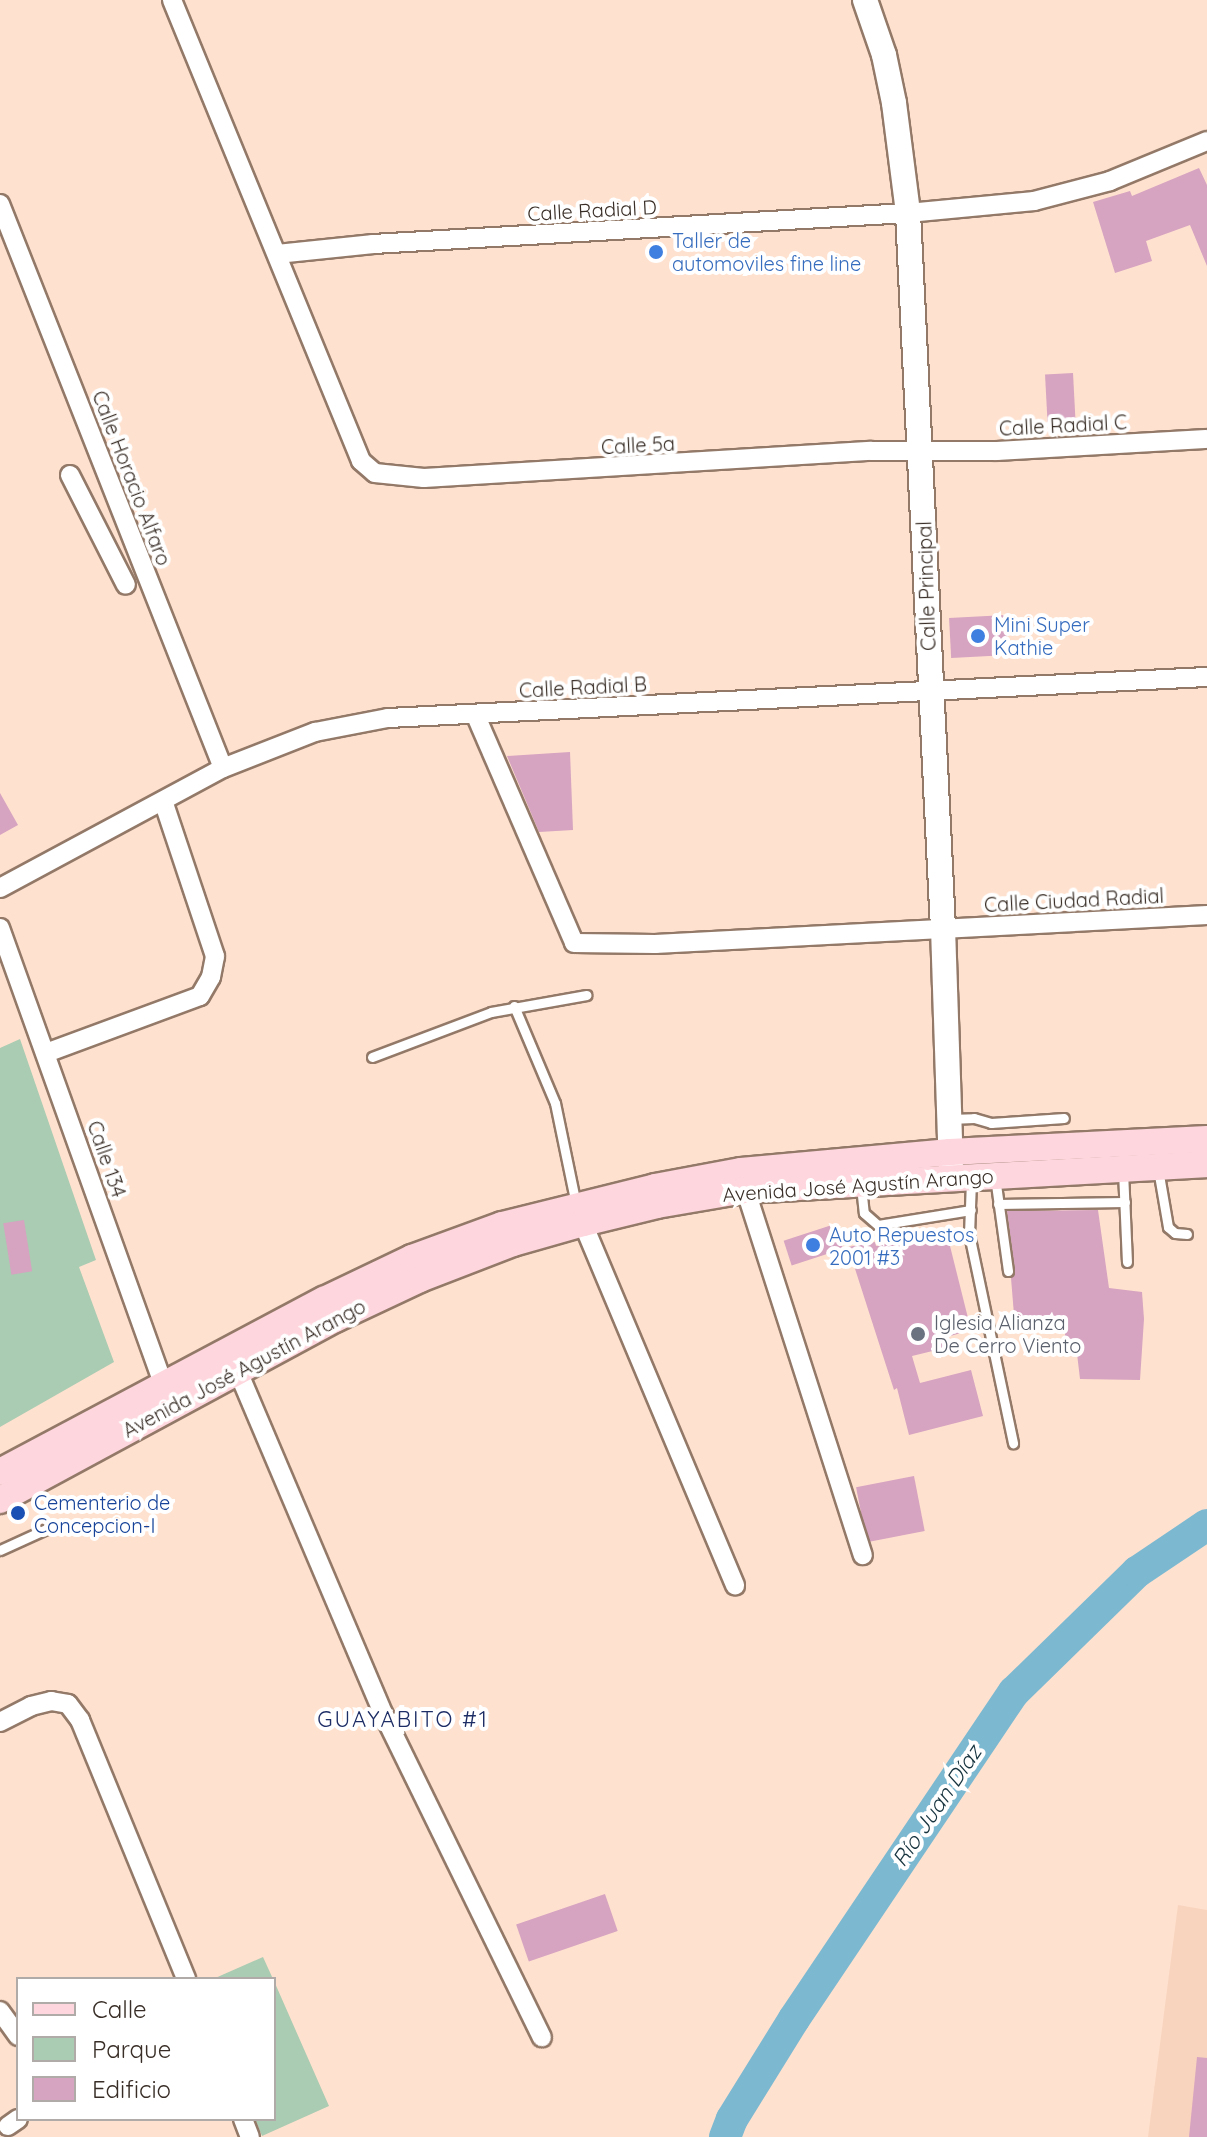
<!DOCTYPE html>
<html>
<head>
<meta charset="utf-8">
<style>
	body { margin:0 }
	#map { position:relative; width:1207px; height:2137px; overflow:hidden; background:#ffe1cf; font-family:Quicksand,sans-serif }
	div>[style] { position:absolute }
	.built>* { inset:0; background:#f8d4be }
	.green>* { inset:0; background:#aaccb2 }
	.river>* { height:32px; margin:-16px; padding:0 16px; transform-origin:16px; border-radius:16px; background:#7cb9d1 }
	.building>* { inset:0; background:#d6a3c0; transform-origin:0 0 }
	.roads { filter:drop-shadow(2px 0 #937968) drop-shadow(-2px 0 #937968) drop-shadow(0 2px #937968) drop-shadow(0 -2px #937968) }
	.service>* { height:9px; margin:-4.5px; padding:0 4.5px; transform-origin:4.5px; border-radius:4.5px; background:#fff }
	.minor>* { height:18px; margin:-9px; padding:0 9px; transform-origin:9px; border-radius:9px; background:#fff }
	.tertiary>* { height:24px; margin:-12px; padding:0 12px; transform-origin:12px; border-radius:12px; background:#fff }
	.secondary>* { height:26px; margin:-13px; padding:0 13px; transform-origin:13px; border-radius:13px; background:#fed6dd }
	.dots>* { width:22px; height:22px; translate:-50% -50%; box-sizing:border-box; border:4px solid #fff; border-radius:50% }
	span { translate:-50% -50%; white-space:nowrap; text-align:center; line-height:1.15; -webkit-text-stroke:8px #fff; paint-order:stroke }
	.street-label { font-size:20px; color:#392e27 }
	.shop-label { font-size:20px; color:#366cbe }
	.left { translate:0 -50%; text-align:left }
	.worship-label { font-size:20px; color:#5b616d }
	.transit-label { font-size:20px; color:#164399 }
	.neighbourhood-label { font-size:22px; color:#1d2d65; letter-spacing:2px }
	.water-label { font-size:22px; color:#15323d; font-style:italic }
	.legend { position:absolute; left:16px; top:1977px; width:260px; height:144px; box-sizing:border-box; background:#fff; border:2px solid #b0aba9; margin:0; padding:10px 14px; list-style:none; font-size:24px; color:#392e27 }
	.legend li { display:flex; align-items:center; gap:16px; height:40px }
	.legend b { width:40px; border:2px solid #b0aba9 }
</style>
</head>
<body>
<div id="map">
	<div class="built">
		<i style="clip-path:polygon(1178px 1905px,1207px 1910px,1207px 2137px,1148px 2137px)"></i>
	</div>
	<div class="green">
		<i style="clip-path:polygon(20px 1039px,96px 1260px,79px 1267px,114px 1362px,0 1427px,0 1048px)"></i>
		<i style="clip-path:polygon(263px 1957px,273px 1979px,213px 1979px)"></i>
		<i style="clip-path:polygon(274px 1981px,329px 2106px,262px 2136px,255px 2119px,274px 2119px)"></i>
	</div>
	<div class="river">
		<i style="left:725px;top:2137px;width:19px;rotate:-69deg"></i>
		<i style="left:732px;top:2119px;width:118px;rotate:-58.2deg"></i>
		<i style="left:794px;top:2019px;width:394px;rotate:-56.1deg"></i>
		<i style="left:1014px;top:1692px;width:172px;rotate:-44.3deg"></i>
		<i style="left:1137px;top:1572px;width:84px;rotate:-33.9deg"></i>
	</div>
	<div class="building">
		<i style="clip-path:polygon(1199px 168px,1207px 185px,1207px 266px,1190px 225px,1146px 241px,1152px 261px,1115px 273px,1093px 202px,1130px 191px,1132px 196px)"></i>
		<i style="left:1073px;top:373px;width:50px;height:28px;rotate:87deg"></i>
		<i style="left:1006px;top:615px;width:40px;height:57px;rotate:87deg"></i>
		<i style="clip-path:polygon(570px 752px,573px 830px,539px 832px,507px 756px)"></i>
		<i style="clip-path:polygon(0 793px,18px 825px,0 835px)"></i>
		<i style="clip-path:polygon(1098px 1210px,1109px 1288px,1142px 1292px,1144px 1319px,1140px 1380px,1080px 1379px,1076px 1345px,1065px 1346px,1065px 1329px,1015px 1327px,1011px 1278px,1015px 1270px,1007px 1211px)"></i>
		<i style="left:24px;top:1220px;width:52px;height:21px;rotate:81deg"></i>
		<i style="left:835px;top:1224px;width:26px;height:54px;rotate:72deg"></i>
		<i style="clip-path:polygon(946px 1230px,971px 1330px,947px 1337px,949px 1347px,912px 1356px,920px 1383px,971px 1370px,983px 1416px,909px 1435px,897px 1388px,894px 1390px,848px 1247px,875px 1242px,876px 1246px)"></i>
		<i style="left:914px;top:1476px;width:56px;height:59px;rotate:79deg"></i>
		<i style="left:605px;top:1894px;width:39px;height:94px;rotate:71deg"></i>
		<i style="clip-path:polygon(1197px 2057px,1207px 2058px,1207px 2137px,1189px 2137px)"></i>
	</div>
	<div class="roads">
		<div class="service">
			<i style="left:514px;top:1006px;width:105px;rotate:67.1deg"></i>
			<i style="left:555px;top:1103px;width:103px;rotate:78.3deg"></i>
			<i style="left:372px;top:1057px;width:127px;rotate:-20.7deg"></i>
			<i style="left:491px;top:1012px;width:97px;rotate:-10.1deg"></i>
			<i style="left:949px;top:1119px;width:25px;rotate:-2deg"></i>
			<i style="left:974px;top:1118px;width:18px;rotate:16deg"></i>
			<i style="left:991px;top:1123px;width:73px;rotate:-3.9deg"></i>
			<i style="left:1158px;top:1169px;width:59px;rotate:80.2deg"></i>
			<i style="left:1168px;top:1227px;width:9px;rotate:41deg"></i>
			<i style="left:1175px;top:1233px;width:12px;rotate:5deg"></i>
			<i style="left:1123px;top:1171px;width:91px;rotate:87.5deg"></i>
			<i style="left:995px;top:1177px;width:95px;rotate:82.1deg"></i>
			<i style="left:971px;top:1180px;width:54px;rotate:92.1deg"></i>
			<i style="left:969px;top:1234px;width:214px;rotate:78.1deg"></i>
			<i style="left:861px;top:1186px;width:27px;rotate:84deg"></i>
			<i style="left:864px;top:1213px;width:18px;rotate:41deg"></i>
			<i style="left:878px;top:1225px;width:94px;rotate:-9.2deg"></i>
			<i style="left:998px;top:1204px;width:127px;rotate:-0.9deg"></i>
			<i style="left:0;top:1550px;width:58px;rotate:-24.4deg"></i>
		</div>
		<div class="minor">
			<i style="left:172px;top:0;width:498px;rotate:67.7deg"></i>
			<i style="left:361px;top:461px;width:18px;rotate:41deg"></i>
			<i style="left:375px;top:473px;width:49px;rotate:5.8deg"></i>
			<i style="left:424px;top:478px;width:448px;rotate:-3.5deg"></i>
			<i style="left:871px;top:451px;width:126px"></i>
			<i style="left:997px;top:451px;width:210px;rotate:-3.3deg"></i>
			<i style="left:0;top:204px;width:606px;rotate:68.43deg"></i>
			<i style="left:277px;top:254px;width:97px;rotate:-5.9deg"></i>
			<i style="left:373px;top:244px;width:536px;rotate:-3.32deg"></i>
			<i style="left:908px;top:213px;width:127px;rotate:-5.4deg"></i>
			<i style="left:1034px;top:201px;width:79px;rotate:-14.7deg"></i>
			<i style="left:1110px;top:181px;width:105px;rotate:-22.4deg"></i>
			<i style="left:70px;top:475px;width:123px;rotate:63deg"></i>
			<i style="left:476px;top:716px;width:247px;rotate:66.6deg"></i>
			<i style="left:574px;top:943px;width:81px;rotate:0.7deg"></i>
			<i style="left:655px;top:944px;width:553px;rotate:-3.01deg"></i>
			<i style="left:0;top:888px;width:253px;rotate:-28.3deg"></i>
			<i style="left:223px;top:768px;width:99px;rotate:-21.4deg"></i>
			<i style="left:315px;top:732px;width:74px;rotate:-10.9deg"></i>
			<i style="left:388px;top:718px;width:820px;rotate:-2.87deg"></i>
			<i style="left:0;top:928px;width:497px;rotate:70.3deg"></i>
			<i style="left:46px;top:1053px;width:164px;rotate:-20.3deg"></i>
			<i style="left:200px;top:996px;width:22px;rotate:-60deg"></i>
			<i style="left:211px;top:977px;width:21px;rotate:-79deg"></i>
			<i style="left:215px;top:956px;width:163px;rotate:-108.5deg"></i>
			<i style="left:743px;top:1182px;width:392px;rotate:72.2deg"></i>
			<i style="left:579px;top:1214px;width:403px;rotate:67.2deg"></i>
			<i style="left:237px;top:1369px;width:376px;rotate:67deg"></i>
			<i style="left:384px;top:1715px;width:359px;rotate:63.9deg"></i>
			<i style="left:0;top:1722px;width:35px;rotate:-27deg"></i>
			<i style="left:31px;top:1706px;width:21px;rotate:-14deg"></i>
			<i style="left:51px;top:1701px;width:17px;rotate:10deg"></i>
			<i style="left:68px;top:1704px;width:20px;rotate:53deg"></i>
			<i style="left:80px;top:1720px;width:280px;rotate:67.7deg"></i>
			<i style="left:0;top:2011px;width:31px;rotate:54deg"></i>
			<i style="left:243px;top:2119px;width:19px;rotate:69deg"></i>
			<i style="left:8px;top:2126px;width:12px;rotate:-35deg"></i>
		</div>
		<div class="tertiary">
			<i style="left:865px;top:0;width:58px;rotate:70.9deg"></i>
			<i style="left:884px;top:55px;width:49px;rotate:78.2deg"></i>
			<i style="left:894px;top:103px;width:111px;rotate:82.7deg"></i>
			<i style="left:908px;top:213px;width:716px;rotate:87.2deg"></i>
			<i style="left:943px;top:928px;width:243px;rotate:88.1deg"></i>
		</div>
		<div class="secondary">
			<i style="left:0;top:1472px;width:367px;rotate:-28deg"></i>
			<i style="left:324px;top:1300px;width:98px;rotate:-25.5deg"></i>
			<i style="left:412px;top:1258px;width:96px;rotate:-20.1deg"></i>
			<i style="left:502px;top:1225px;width:158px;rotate:-13.9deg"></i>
			<i style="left:655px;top:1187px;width:87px;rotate:-10.5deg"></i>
			<i style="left:741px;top:1171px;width:210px;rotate:-5.2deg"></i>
			<i style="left:950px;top:1152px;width:257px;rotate:-2.9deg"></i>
			<i style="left:0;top:1500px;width:381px;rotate:-28.4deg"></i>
			<i style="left:335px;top:1319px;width:94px;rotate:-25.2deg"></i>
			<i style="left:420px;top:1279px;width:100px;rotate:-21.2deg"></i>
			<i style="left:513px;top:1243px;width:73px;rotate:-15.9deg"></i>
			<i style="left:583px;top:1223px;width:76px;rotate:-13.7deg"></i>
			<i style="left:657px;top:1205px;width:89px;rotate:-9.7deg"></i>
			<i style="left:745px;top:1190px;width:463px;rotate:-3.2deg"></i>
		</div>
	</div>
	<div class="dots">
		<i style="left:656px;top:252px;background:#3f7fe0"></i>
		<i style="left:978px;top:636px;background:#3f7fe0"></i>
		<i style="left:813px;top:1245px;background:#3f7fe0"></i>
		<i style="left:918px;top:1334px;background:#6b7280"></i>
		<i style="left:18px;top:1513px;background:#1a4fb4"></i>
	</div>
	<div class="street-label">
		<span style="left:592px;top:210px;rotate:-3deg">Calle Radial D</span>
		<span style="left:1063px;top:425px;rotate:-3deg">Calle Radial C</span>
		<span style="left:638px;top:445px;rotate:-3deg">Calle 5a</span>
		<span style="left:132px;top:478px;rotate:69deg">Calle Horacio Alfaro</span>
		<span style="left:926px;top:586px;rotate:-92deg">Calle Principal</span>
		<span style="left:583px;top:687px;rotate:-3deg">Calle Radial B</span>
		<span style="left:1074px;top:900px;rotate:-3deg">Calle Ciudad Radial</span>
		<span style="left:107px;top:1159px;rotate:71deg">Calle 134</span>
		<span style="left:858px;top:1185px;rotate:-4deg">Avenida José Agustín Arango</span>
		<span style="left:244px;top:1368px;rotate:-28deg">Avenida José Agustín Arango</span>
	</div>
	<div class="shop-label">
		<span class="left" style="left:672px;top:252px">Taller de<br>automoviles fine line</span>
		<span class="left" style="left:994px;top:636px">Mini Super<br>Kathie</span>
		<span class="left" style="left:829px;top:1246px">Auto Repuestos<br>2001 #3</span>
	</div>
	<div class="worship-label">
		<span class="left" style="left:934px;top:1334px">Iglesia Alianza<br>De Cerro Viento</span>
	</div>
	<div class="transit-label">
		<span class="left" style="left:34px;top:1514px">Cementerio de<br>Concepcion-I</span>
	</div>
	<div class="neighbourhood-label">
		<span style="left:403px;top:1720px">GUAYABITO #1</span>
	</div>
	<div class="water-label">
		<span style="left:937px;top:1806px;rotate:-56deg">Río Juan Díaz</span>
	</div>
	<ul class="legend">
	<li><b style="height:10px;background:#fed6dd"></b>Calle</li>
	<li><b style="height:22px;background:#aaccb2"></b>Parque</li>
	<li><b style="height:22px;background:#d6a3c0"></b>Edificio</li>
	</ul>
</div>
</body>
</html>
